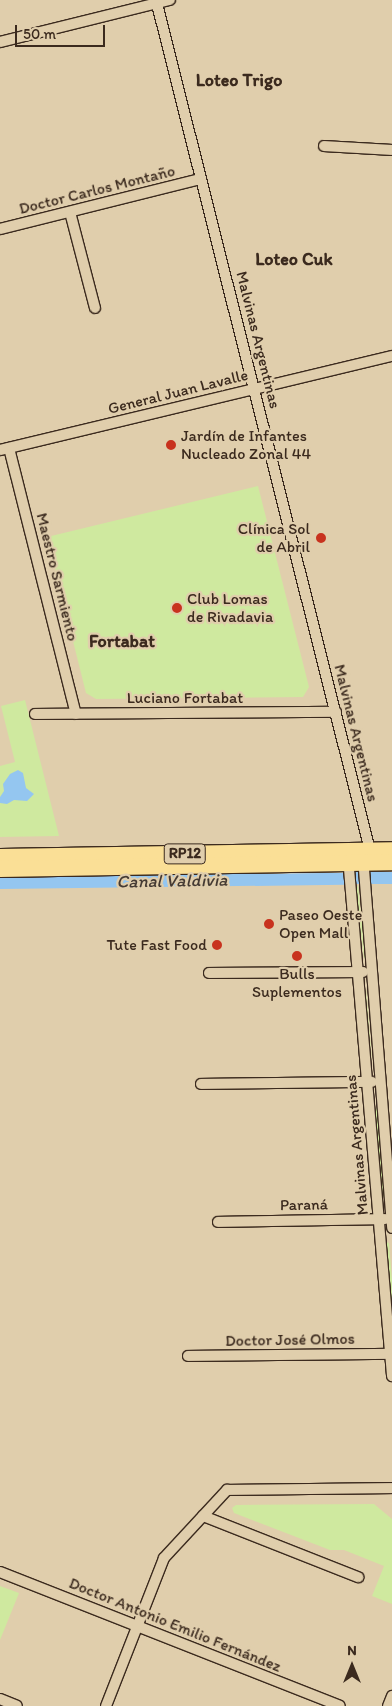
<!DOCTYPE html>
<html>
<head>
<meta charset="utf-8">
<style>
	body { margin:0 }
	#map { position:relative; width:392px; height:1706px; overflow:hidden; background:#e0ceac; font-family:Itim,sans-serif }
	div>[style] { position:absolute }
	.green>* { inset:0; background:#cfe99f; transform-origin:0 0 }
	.water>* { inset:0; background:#94c6f0 }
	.canal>* { height:12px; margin:-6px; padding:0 6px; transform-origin:6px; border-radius:6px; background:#94c6f0 }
	.roads { filter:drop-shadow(1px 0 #3b2a1e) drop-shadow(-1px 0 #3b2a1e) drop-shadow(0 1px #3b2a1e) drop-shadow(0 -1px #3b2a1e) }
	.minor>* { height:10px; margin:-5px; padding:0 5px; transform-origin:5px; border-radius:5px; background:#e0ceac }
	.primary>* { height:16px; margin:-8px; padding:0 8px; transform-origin:8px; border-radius:8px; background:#fadf96 }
	.dots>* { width:14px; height:14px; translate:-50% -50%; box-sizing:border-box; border:2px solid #e0ceac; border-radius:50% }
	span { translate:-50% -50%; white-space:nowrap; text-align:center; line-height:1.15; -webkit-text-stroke:4.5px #e0ceac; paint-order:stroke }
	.shield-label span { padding:1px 4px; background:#e0ceac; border:1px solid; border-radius:4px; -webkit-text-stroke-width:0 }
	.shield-label { font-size:15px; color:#3b2a1e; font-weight:700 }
	.street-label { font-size:16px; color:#3b2a1e }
	.poi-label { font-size:16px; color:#3b2a1e }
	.left { translate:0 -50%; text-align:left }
	.right { translate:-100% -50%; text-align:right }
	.neighbourhood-label { font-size:18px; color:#3b2a1e; font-weight:700 }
	.water-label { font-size:18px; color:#443a33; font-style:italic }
	.north { position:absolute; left:327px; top:1641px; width:50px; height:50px; -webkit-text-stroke:4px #e0ceac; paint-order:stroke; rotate:0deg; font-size:14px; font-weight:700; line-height:20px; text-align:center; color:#3b2a1e }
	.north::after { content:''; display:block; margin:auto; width:18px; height:22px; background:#3b2a1e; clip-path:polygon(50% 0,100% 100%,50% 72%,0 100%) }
	.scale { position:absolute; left:15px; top:25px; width:90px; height:22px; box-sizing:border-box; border:2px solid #3b2a1e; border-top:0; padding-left:6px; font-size:15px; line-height:18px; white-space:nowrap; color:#3b2a1e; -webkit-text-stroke:4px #e0ceac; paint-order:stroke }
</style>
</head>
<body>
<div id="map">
	<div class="green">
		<i style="clip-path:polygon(258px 486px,309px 687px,303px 697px,96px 699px,86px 693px,47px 537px)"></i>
		<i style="clip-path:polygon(25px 700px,59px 836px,0 837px,0 766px,15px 762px,1px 706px)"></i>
		<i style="clip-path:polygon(358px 886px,365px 958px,364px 958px,356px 887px)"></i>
		<i style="clip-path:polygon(366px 990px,372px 1062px,364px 991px)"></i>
		<i style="left:377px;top:1109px;width:88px;height:2px;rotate:85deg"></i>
		<i style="clip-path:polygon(386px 1242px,389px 1243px,392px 1280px,392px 1330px)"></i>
		<i style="clip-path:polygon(374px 1504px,392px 1519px,392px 1604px,372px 1596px,384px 1566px,344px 1550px,330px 1550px,234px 1513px,232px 1508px,236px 1505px)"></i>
		<i style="clip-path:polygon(0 1586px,19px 1593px,0 1640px)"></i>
	</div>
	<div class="water">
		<i style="clip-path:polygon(18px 770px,23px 773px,26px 788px,34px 794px,27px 801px,14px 800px,7px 804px,0 803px,0 797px,4px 791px,3px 784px,10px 774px)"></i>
	</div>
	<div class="canal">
		<i style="left:357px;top:878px;width:2px"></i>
		<i style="left:371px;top:878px;width:21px"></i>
		<i style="left:0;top:883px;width:344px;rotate:-0.7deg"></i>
	</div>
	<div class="roads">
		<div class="minor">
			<i style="left:156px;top:0;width:881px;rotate:75.87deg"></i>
			<i style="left:0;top:42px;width:175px;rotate:-13.9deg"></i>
			<i style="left:324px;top:146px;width:68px;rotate:3.4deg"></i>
			<i style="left:70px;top:212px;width:99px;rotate:75.4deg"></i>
			<i style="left:0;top:229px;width:207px;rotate:-14deg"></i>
			<i style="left:9px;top:448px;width:274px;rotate:75.9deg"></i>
			<i style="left:0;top:450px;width:403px;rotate:-13.5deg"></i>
			<i style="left:35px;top:714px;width:301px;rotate:-0.4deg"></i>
			<i style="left:348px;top:857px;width:521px;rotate:85.15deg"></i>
			<i style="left:363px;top:857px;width:372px;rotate:85.5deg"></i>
			<i style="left:209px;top:973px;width:154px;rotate:-0.4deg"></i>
			<i style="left:201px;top:1084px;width:171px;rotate:-0.7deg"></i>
			<i style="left:218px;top:1222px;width:167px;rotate:-1deg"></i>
			<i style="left:188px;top:1356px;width:204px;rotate:-0.6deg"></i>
			<i style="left:203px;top:1516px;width:167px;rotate:21.5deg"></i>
			<i style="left:0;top:1572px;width:365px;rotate:21.5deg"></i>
			<i style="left:0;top:1699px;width:18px;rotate:22deg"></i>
			<i style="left:106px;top:1706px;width:159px;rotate:-68.6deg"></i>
			<i style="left:164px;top:1558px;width:93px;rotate:-47.2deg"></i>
			<i style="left:227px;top:1490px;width:165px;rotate:-0.7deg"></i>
			<i style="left:388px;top:1706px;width:11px;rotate:-68deg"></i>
		</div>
		<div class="primary">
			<i style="left:0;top:857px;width:392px;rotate:-1deg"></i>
			<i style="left:0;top:869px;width:392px;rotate:-1deg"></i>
		</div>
	</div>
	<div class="dots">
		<i style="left:171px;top:445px;background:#c8321e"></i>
		<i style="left:321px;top:538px;background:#c8321e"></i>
		<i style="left:177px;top:608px;background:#c8321e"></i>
		<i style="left:269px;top:924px;background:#c8321e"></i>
		<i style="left:217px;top:945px;background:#c8321e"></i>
		<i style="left:297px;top:956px;background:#c8321e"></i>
	</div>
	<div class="shield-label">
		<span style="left:185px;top:854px">RP12</span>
	</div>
	<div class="street-label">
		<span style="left:97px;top:190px;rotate:-14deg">Doctor Carlos Montaño</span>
		<span style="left:258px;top:340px;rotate:76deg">Malvinas Argentinas</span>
		<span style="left:178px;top:392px;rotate:-14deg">General Juan Lavalle</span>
		<span style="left:57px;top:577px;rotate:76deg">Maestro Sarmiento</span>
		<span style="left:185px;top:698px">Luciano Fortabat</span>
		<span style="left:356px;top:733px;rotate:76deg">Malvinas Argentinas</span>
		<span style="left:357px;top:1145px;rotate:-95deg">Malvinas Argentinas</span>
		<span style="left:304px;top:1205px;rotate:-1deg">Paraná</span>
		<span style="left:290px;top:1340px;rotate:-1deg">Doctor José Olmos</span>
		<span style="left:175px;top:1625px;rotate:22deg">Doctor Antonio Emilio Fernández</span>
	</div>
	<div class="poi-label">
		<span class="left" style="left:181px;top:445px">Jardín de Infantes<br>Nucleado Zonal 44</span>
		<span class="right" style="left:310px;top:538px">Clínica Sol<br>de Abril</span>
		<span class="left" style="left:187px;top:608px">Club Lomas<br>de Rivadavia</span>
		<span class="left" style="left:279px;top:924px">Paseo Oeste<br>Open Mall</span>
		<span class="right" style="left:207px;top:945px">Tute Fast Food</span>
		<span style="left:297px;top:983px">Bulls<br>Suplementos</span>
	</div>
	<div class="neighbourhood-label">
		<span style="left:239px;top:80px">Loteo Trigo</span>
		<span style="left:294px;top:259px">Loteo Cuk</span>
		<span style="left:122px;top:641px">Fortabat</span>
	</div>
	<div class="water-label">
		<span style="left:172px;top:881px;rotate:-1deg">Canal Valdivia</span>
	</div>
	<div class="north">N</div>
	<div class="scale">50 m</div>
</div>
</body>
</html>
